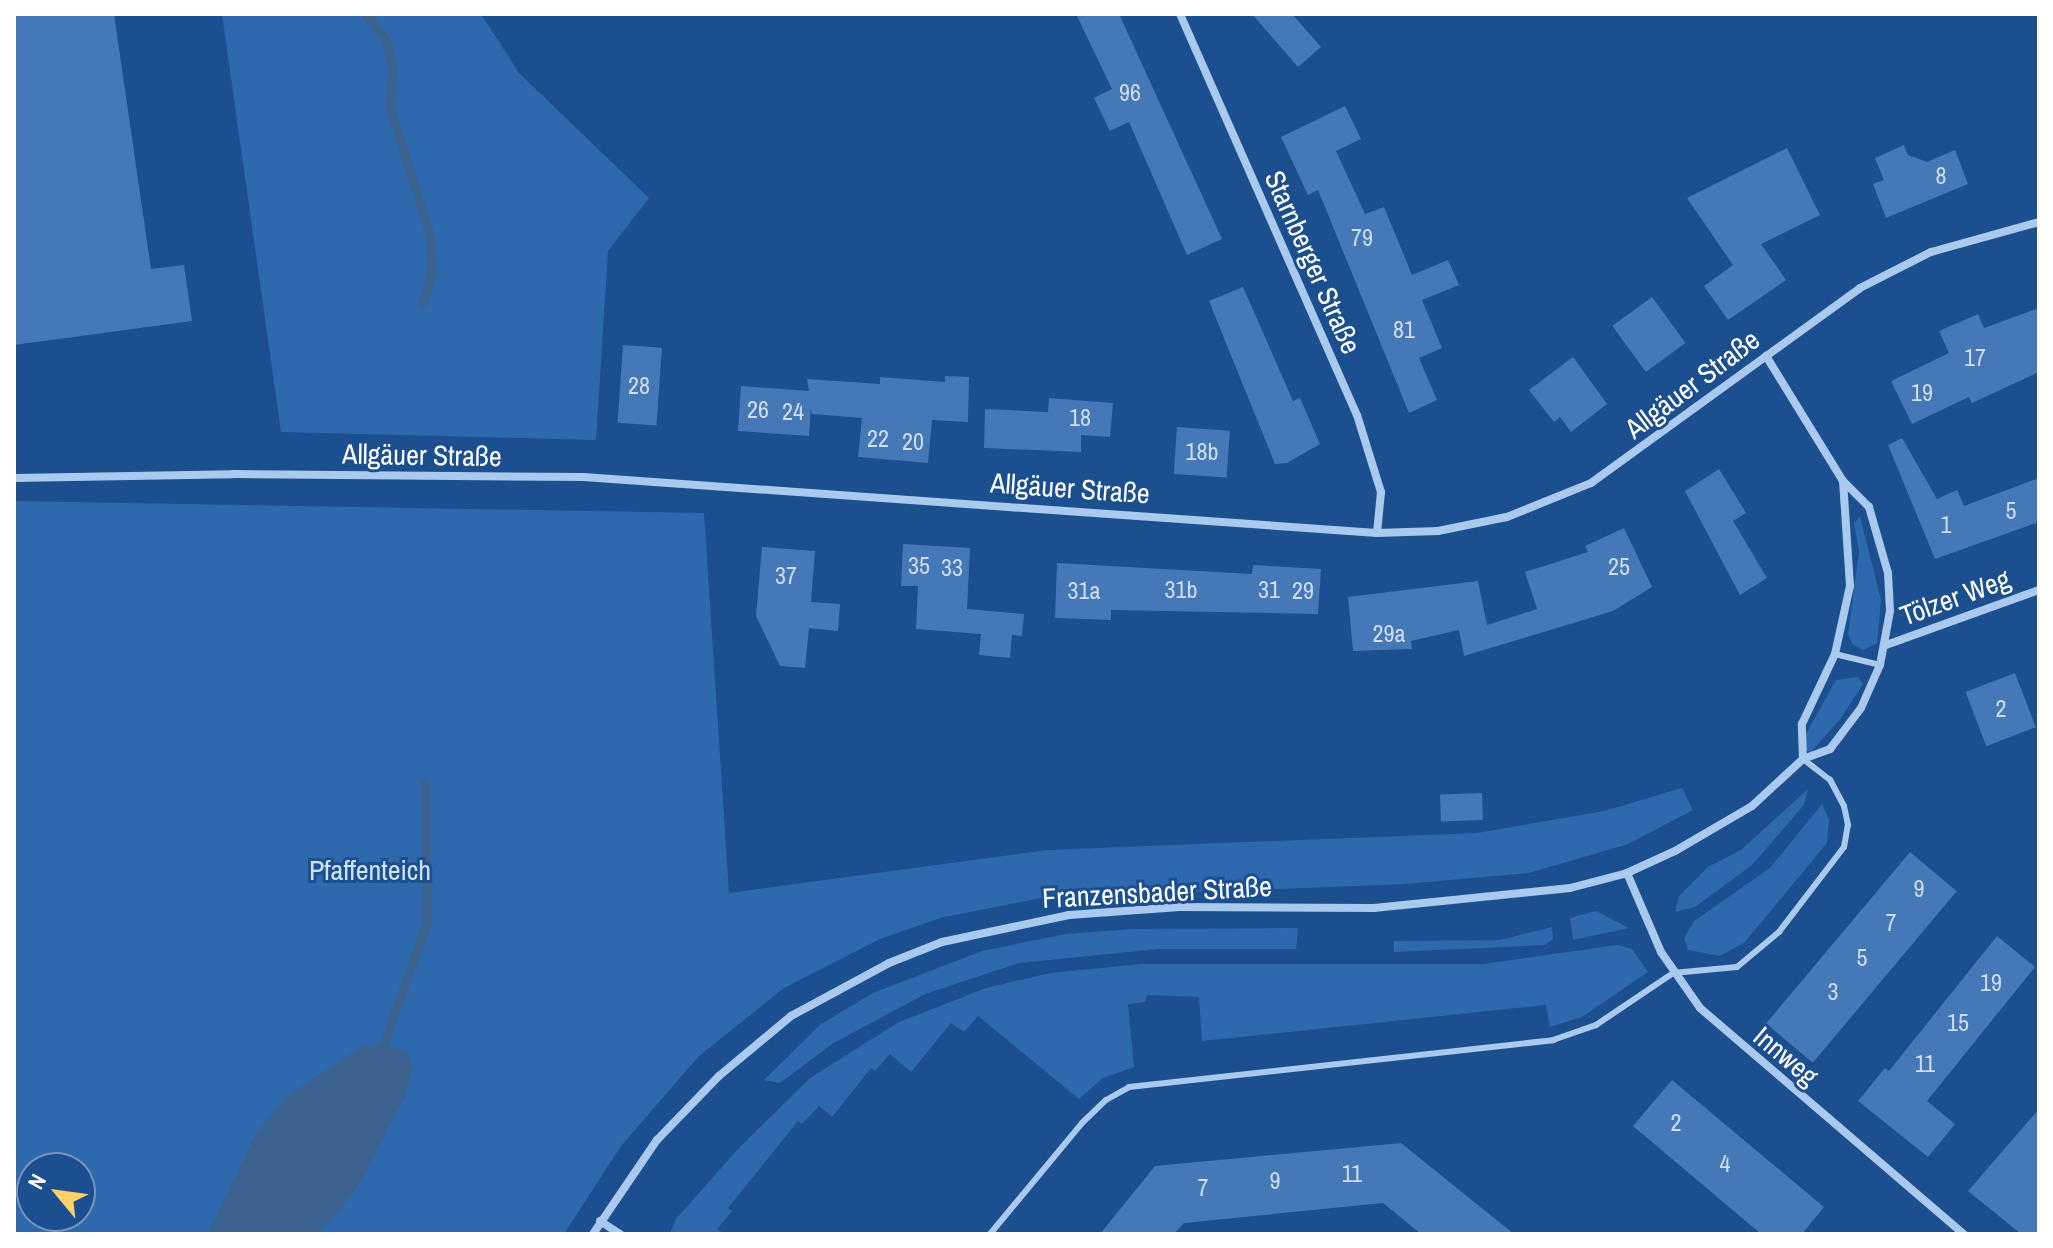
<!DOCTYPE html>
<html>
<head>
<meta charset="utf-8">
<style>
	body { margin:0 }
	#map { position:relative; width:2053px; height:1248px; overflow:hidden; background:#1b4f8f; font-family:"Archivo Narrow",sans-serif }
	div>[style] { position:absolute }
	.green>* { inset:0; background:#2e69ad }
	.water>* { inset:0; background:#3c6290 }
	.stream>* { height:9px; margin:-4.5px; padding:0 4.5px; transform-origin:4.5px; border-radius:4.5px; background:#3c6290 }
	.building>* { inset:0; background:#4478b7; transform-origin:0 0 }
	.service>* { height:6px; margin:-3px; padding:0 3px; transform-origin:3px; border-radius:3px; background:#a9c9ee }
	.minor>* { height:8px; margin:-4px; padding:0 4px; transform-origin:4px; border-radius:4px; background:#a9c9ee }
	span { translate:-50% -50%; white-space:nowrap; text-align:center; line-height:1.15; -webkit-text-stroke:6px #1b4f8f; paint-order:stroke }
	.number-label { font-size:24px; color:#d0dded }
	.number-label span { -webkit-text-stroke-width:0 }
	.street-label { font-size:28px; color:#fff }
	.park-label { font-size:28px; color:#cfe3fa }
	.frame { position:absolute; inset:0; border:16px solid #fff; pointer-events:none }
	.north { position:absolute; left:16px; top:1152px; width:80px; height:80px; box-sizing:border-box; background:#1b4f8f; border:2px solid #7695bc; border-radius:50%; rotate:299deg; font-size:22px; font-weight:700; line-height:32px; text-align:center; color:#fff }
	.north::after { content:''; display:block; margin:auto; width:28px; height:36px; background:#ffd166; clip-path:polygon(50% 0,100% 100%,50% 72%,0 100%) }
</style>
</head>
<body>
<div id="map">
	<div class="green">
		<i style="clip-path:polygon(222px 14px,481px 14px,519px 73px,649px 198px,608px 251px,596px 440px,281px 432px)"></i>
		<i style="clip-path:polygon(evenodd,14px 501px,704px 513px,729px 893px,1048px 850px,1477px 833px,1604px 811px,1682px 788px,1693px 810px,1628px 844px,1529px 873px,1405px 884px,1041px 898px,940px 918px,880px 939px,784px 988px,699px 1056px,621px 1146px,564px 1234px,14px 1234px,14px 501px,32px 1168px,80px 1168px,80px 1216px,32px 1216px,32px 1168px)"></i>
		<i style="clip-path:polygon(1860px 517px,1881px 600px,1877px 643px,1863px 650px,1852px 644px,1848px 634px,1859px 552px,1854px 523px)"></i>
		<i style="clip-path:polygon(1858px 677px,1863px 684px,1841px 718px,1811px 752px,1798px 748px,1836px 680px)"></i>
		<i style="clip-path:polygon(1808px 789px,1804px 805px,1752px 865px,1695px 907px,1675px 912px,1679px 896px,1708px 867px,1741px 850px)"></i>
		<i style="clip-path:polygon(1822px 804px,1829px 820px,1827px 843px,1744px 943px,1720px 956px,1688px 950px,1684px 938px,1694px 921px,1770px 868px)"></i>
		<i style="clip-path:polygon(1596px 911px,1629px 928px,1573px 940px,1570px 918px)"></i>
		<i style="clip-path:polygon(1552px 927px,1553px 939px,1545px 945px,1394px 952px,1394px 941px,1500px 940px)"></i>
		<i style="clip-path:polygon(1298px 928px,1296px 949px,1158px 949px,1019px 963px,925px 994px,832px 1044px,780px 1083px,764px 1080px,821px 1024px,873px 993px,982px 951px,1066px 934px,1132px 929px)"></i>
		<i style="clip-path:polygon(1617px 945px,1632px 949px,1648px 972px,1582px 1017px,1550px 1027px,1546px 1005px,1202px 1041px,1199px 997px,1147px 995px,1145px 1002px,1128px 1004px,1134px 1067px,1103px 1078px,1079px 1099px,978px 1016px,964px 1032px,951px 1023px,911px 1072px,890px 1054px,875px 1071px,871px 1068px,832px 1117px,819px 1106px,802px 1124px,798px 1121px,728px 1208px,732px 1211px,717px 1229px,723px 1234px,670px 1233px,676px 1219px,738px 1149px,810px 1078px,899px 1022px,986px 988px,1050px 973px,1142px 964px,1484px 964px)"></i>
	</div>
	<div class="water">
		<i style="clip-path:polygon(383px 1045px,407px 1053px,413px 1068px,405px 1096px,360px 1183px,335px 1216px,314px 1234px,208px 1234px,257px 1132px,290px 1094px,360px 1048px)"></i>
	</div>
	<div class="stream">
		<i style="left:366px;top:14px;width:34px;rotate:53deg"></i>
		<i style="left:386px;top:41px;width:28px;rotate:77deg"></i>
		<i style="left:392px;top:68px;width:40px;rotate:92.9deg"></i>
		<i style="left:390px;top:108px;width:134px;rotate:72.6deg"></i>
		<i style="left:430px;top:236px;width:38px;rotate:88deg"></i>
		<i style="left:431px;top:274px;width:29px;rotate:106deg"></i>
		<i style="left:383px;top:1045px;width:131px;rotate:-70.3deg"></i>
		<i style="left:427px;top:922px;width:139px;rotate:-90.8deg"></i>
	</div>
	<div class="building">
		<i style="clip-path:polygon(14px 14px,114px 14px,151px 269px,184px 265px,192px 321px,14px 345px)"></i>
		<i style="clip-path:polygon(1076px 14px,1119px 14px,1222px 239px,1187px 255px,1129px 122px,1110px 131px,1094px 98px,1112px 89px)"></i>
		<i style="clip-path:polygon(1252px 14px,1292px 14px,1321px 47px,1298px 67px)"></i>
		<i style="clip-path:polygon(1345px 106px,1361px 139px,1336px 151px,1365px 214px,1384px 207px,1412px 275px,1448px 260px,1459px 285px,1422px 300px,1442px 348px,1419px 358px,1437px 400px,1409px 413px,1318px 190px,1308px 195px,1281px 137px)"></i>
		<i style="clip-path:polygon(1904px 145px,1908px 155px,1927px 162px,1955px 150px,1968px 184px,1886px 218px,1873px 184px,1884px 180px,1875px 158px)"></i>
		<i style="clip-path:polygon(1787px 148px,1820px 215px,1761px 244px,1786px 280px,1728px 320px,1704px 286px,1733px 265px,1687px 198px)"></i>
		<i style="clip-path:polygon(1243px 287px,1293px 401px,1300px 398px,1320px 444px,1287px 463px,1275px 464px,1209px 301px)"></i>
		<i style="left:1652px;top:297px;width:57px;height:49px;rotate:54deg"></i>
		<i style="clip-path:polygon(2039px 308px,2039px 372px,1972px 403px,1969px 397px,1912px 424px,1891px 381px,1949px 353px,1939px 331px,1978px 314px,1984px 328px)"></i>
		<i style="left:623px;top:345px;width:39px;height:78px;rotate:4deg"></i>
		<i style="clip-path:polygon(1573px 357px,1607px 404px,1571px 432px,1560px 417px,1554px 422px,1529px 390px)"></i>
		<i style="clip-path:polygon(945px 376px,969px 377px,968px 422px,932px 420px,928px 463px,858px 457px,862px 418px,812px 414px,811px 407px,809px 436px,738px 431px,741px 386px,809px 391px,807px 379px,880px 384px,880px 377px,945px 382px)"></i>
		<i style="clip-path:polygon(1049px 398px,1113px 403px,1110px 437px,1081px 435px,1081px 452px,984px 448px,985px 409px,1048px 412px)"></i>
		<i style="left:1177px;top:427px;width:53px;height:47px;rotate:4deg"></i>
		<i style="clip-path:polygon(1902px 438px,1937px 499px,1957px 490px,1964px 506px,2039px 478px,2039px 522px,1935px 559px,1888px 445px)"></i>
		<i style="clip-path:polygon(1719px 469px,1746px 513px,1733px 521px,1767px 578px,1740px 595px,1685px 491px)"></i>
		<i style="clip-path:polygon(1624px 528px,1652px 587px,1613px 611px,1464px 656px,1459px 630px,1411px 641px,1412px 649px,1353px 651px,1348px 597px,1478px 581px,1487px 625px,1537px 609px,1525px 572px,1588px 552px,1585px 546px)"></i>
		<i style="clip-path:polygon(903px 544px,970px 548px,967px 609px,1024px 614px,1022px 636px,1012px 635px,1010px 658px,979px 655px,981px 634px,916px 629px,918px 586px,901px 586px)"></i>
		<i style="clip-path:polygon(762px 547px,815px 551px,811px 602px,840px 604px,838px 631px,809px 628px,805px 668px,780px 666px,756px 616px)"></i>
		<i style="clip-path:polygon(1057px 563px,1252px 574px,1253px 565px,1321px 569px,1318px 614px,1111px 610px,1111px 620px,1055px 618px)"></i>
		<i style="left:2015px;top:673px;width:58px;height:53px;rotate:69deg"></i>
		<i style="left:1482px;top:793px;width:27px;height:42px;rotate:88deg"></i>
		<i style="left:1910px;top:852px;width:61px;height:224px;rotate:40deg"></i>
		<i style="clip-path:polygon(1997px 936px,2035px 967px,1927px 1101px,1955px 1124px,1928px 1157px,1858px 1101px,1885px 1068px,1889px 1071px)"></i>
		<i style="clip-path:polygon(1672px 1080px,1824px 1207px,1802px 1234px,1761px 1234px,1633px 1126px)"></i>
		<i style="clip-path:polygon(2039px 1109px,2039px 1234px,2021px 1234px,1968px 1191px)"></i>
		<i style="clip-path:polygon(1401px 1143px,1514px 1234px,1421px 1234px,1383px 1203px,1184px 1223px,1174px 1234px,1100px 1234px,1155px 1166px)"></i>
	</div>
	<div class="service">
		<i style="left:1835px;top:654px;width:46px;rotate:13.7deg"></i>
		<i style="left:990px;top:1234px;width:144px;rotate:-50.3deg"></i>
		<i style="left:1082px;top:1123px;width:33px;rotate:-44deg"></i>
		<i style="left:1106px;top:1100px;width:26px;rotate:-29deg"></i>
		<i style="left:1129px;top:1087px;width:427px;rotate:-6.3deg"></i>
		<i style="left:1553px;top:1040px;width:46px;rotate:-19.2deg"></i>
		<i style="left:1596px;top:1025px;width:93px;rotate:-34deg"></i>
		<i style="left:1673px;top:973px;width:64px;rotate:-5.4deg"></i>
		<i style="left:1737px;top:967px;width:55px;rotate:-39.8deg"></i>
		<i style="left:1779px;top:932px;width:107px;rotate:-52.6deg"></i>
		<i style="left:1844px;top:847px;width:22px;rotate:-80deg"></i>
		<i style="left:1848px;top:825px;width:19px;rotate:-102deg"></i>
		<i style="left:1844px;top:806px;width:30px;rotate:-118deg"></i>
		<i style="left:1830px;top:780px;width:34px;rotate:-142deg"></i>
	</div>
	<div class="minor">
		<i style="left:1180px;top:14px;width:438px;rotate:66.2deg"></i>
		<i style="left:1357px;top:415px;width:81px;rotate:72.7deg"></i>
		<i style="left:1381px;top:492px;width:41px;rotate:95.6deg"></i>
		<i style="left:14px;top:478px;width:219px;rotate:-1deg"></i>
		<i style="left:233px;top:474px;width:350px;rotate:0.5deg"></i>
		<i style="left:583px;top:477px;width:796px;rotate:4.03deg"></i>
		<i style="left:1377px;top:533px;width:61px;rotate:-1.9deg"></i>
		<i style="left:1438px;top:531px;width:70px;rotate:-11.5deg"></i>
		<i style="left:1507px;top:517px;width:91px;rotate:-22deg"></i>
		<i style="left:1591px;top:483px;width:332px;rotate:-35.9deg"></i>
		<i style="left:1860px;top:288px;width:80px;rotate:-26.9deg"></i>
		<i style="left:1931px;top:252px;width:112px;rotate:-15.5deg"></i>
		<i style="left:1886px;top:645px;width:163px;rotate:-19.8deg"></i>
		<i style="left:1803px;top:759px;width:35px;rotate:-92deg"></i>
		<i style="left:1802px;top:724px;width:77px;rotate:-64.8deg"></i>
		<i style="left:1835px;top:654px;width:70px;rotate:-77.6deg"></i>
		<i style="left:1850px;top:586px;width:105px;rotate:-93.8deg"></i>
		<i style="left:1627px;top:873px;width:86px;rotate:66.7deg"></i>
		<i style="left:1661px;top:952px;width:68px;rotate:55.1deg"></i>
		<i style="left:1700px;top:1008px;width:348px;rotate:40.6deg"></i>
		<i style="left:600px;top:1221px;width:24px;rotate:33deg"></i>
		<i style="left:593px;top:1234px;width:114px;rotate:-55.8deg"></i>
		<i style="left:657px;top:1140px;width:89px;rotate:-45.9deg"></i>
		<i style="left:719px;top:1076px;width:94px;rotate:-39.8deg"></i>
		<i style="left:791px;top:1016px;width:111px;rotate:-28.4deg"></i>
		<i style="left:889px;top:963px;width:57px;rotate:-21.6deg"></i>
		<i style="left:942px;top:942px;width:130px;rotate:-12deg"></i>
		<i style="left:1069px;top:915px;width:111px;rotate:-4.1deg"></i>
		<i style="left:1180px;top:907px;width:194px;rotate:0.3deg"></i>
		<i style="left:1374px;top:908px;width:197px;rotate:-5.8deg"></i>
		<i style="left:1570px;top:888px;width:59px;rotate:-14.7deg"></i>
		<i style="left:1627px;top:873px;width:53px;rotate:-24.6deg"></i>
		<i style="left:1675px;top:851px;width:89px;rotate:-30.3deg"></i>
		<i style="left:1752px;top:806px;width:69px;rotate:-42.7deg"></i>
		<i style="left:1803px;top:759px;width:29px;rotate:-20deg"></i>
		<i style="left:1830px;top:749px;width:51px;rotate:-52.9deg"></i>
		<i style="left:1861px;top:708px;width:47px;rotate:-66.2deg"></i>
		<i style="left:1880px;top:665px;width:55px;rotate:-79.5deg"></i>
		<i style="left:1890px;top:611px;width:38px;rotate:-93deg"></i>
		<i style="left:1888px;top:573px;width:69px;rotate:-106.1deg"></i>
		<i style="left:1869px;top:507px;width:37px;rotate:-135deg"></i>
		<i style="left:1843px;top:481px;width:147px;rotate:-121.6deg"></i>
	</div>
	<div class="number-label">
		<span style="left:1130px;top:93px">96</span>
		<span style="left:1941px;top:176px">8</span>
		<span style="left:1362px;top:238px">79</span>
		<span style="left:1404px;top:330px">81</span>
		<span style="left:1975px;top:358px">17</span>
		<span style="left:639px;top:386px">28</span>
		<span style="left:1922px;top:393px">19</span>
		<span style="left:758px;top:410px">26</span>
		<span style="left:793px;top:412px">24</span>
		<span style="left:1080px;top:418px">18</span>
		<span style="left:878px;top:439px">22</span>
		<span style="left:913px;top:442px">20</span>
		<span style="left:1202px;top:452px">18b</span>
		<span style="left:2011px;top:511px">5</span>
		<span style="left:1946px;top:525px">1</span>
		<span style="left:919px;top:566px">35</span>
		<span style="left:1619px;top:567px">25</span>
		<span style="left:952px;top:568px">33</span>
		<span style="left:786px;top:576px">37</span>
		<span style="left:1181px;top:590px">31b</span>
		<span style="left:1269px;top:590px">31</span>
		<span style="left:1084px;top:591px">31a</span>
		<span style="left:1303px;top:591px">29</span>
		<span style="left:1389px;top:634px">29a</span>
		<span style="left:2001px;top:709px">2</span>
		<span style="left:1919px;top:889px">9</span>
		<span style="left:1891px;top:923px">7</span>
		<span style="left:1862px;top:958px">5</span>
		<span style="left:1991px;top:983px">19</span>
		<span style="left:1833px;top:992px">3</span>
		<span style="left:1958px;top:1023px">15</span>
		<span style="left:1925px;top:1064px">11</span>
		<span style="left:1676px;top:1123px">2</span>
		<span style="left:1725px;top:1164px">4</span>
		<span style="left:1352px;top:1174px">11</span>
		<span style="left:1275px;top:1181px">9</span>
		<span style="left:1203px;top:1188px">7</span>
	</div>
	<div class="street-label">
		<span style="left:1313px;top:262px;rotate:66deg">Starnberger Straße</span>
		<span style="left:1692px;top:384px;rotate:-37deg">Allgäuer Straße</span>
		<span style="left:422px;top:455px;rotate:1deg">Allgäuer Straße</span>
		<span style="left:1070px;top:488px;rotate:4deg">Allgäuer Straße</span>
		<span style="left:1955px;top:597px;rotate:-20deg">Tölzer Weg</span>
		<span style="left:1157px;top:892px;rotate:-3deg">Franzensbader Straße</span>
		<span style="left:1786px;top:1056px;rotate:40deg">Innweg</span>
	</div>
	<div class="park-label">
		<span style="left:370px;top:870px">Pfaffenteich</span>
	</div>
	<div class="frame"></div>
	<div class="north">N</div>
</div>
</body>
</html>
